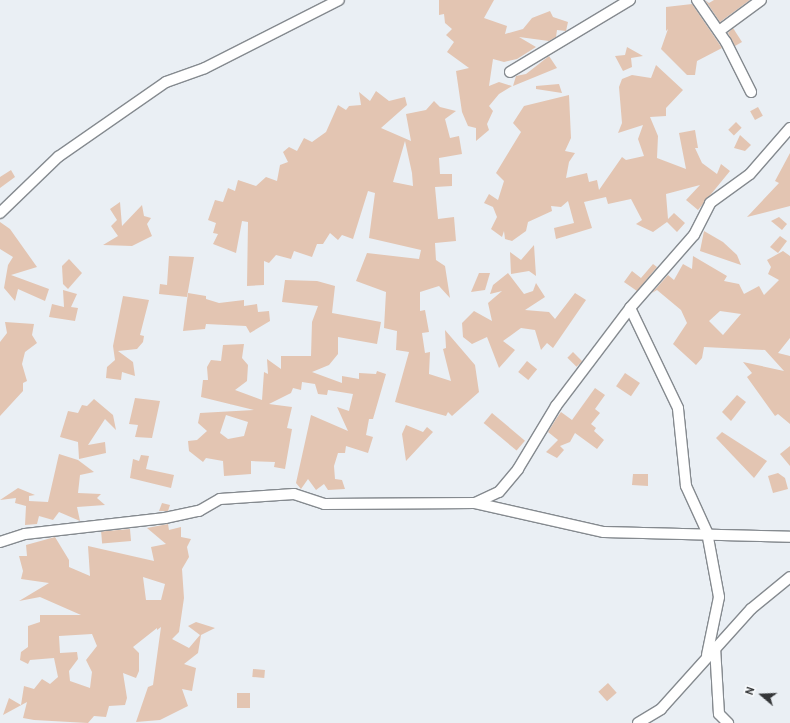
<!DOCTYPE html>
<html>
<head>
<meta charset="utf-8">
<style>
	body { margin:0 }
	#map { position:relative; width:790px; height:723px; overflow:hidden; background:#eaeff4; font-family:Overpass,sans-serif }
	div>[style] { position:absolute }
	.building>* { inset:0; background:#e3c5b2; transform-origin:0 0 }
	.roads { filter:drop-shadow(1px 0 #858a8f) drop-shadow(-1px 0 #858a8f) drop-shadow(0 1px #858a8f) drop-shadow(0 -1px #858a8f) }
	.street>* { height:10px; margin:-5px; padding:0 5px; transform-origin:5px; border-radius:5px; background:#fff }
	span { translate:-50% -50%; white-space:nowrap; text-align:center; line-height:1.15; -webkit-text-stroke:4px #fafcfe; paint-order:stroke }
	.north { position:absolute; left:742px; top:675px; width:40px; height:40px; -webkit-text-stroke:3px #fafcfe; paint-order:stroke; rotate:289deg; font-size:11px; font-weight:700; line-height:16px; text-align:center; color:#343638 }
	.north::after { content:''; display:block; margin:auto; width:14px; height:18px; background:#343638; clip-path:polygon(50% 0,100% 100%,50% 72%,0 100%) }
</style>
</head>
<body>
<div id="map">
	<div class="building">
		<i style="clip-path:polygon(439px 0,494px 0,484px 18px,507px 26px,505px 34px,523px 29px,532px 18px,550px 11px,553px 17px,568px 22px,566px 31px,557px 30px,556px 37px,549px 41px,519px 37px,536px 47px,517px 59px,504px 62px,493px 59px,489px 86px,499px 82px,512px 86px,499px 94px,489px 106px,493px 111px,487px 124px,489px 130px,476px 141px,476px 128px,468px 126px,462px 112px,456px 71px,469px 68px,447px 52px,454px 42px,446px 35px,452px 29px,445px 23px,444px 14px,439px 15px)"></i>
		<i style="clip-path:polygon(705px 0,709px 3px,714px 0,750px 0,720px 22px)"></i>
		<i style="clip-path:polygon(692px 4px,722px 48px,697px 61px,695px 75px,687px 75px,661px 49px,668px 29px,666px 31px,666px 7px)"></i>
		<i style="clip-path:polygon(733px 28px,742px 42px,735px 46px,728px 33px)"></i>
		<i style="clip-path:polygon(627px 47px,643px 56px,631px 58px,632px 67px,623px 71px,615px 56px,625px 55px)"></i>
		<i style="clip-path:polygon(549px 56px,557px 68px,513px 86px,516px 76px,526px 74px)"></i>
		<i style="clip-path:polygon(656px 65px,683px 90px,666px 108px,666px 116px,650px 117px,658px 136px,657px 158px,686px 169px,679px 133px,695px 130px,698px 148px,695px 148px,702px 163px,717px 174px,721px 164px,730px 171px,698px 210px,686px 200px,700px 185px,666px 194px,668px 219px,674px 213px,685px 223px,677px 232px,667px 222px,653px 232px,636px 224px,642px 220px,631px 199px,608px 204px,606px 197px,584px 202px,592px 228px,566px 236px,556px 239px,554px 228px,574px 223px,568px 201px,561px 207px,551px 206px,552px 211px,528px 222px,526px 231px,512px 241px,505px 239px,504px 231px,502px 237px,491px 229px,497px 217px,493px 207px,484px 203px,489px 194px,498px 200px,504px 181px,496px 173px,521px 132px,513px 123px,524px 106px,569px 95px,571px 138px,565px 151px,575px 153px,569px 162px,566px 178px,587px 173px,589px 182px,597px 180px,599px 190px,622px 157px,626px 160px,644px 156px,638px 139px,643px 125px,618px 133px,622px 123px,619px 87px,622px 79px,632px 75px,651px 78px)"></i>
		<i style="clip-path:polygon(559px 84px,562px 93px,536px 89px,536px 86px)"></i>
		<i style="clip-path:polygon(evenodd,376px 91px,389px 101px,405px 97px,407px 105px,381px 128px,411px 141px,406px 114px,426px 110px,434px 101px,440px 107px,456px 111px,445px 119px,450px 138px,459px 136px,462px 154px,439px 158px,440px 174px,452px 174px,452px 186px,435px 187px,438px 219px,454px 217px,456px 241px,435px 243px,436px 260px,445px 266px,450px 298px,439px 286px,420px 292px,420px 311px,425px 310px,429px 332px,422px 333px,425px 353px,430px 352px,429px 374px,451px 381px,443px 349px,446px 348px,445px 330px,475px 365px,479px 392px,452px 416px,448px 412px,446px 416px,395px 402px,409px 352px,396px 350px,397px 331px,384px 328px,386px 292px,356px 281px,367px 253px,419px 259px,421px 250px,369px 238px,375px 193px,368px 191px,353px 239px,342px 235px,338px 240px,330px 233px,323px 244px,317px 244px,312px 257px,294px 251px,291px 259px,276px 255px,269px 263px,264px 261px,264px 285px,247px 286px,248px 222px,242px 221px,236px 253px,213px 244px,218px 234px,213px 233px,216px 223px,208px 220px,215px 200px,223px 202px,228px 188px,235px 191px,238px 180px,256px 186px,266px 177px,277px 181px,280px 165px,288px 162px,283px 152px,289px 147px,297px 151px,304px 138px,312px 142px,326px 132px,338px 105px,346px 110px,349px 106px,361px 105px,359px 92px,370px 101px,376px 91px,405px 141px,412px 173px,413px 186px,393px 182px,405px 141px)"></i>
		<i style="left:758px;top:107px;width:10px;height:9px;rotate:61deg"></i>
		<i style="left:736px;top:122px;width:8px;height:11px;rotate:45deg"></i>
		<i style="clip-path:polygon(740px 135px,751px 145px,745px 151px,734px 148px)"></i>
		<i style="clip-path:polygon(790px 153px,790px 206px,747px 217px,779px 183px,775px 181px)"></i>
		<i style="clip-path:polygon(11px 170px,15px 177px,0 188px,0 177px)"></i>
		<i style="clip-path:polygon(120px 202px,122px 226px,142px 205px,144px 216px,151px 218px,147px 224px,152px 236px,132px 246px,103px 245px,118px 236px,111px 226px,117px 220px,110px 209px)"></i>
		<i style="clip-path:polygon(779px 217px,787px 224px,782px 230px,771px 221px)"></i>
		<i style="clip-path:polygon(0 222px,10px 229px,37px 267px,11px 275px,49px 289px,45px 301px,18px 289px,15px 301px,4px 288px,8px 265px,13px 257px,0 249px)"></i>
		<i style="clip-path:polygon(704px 231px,723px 242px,737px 255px,741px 265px,700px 251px)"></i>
		<i style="clip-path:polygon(780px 236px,787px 241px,778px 253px,770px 247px)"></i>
		<i style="clip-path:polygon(534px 245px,536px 276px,529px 271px,511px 274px,510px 252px,521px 260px)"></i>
		<i style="clip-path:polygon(evenodd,783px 251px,790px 256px,790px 338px,778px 353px,790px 356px,790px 424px,778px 414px,775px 416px,747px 377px,752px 373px,743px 362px,784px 371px,765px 350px,704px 347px,702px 358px,696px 365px,673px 344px,687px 323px,681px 310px,657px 290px,652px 293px,668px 275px,674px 280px,683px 264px,692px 269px,693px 256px,727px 276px,724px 281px,739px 284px,744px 294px,759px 286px,764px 295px,779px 280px,768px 274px,771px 267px,767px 260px,783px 251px,720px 311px,741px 314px,723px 335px,709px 321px,720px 311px)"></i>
		<i style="clip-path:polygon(169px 256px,194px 257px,187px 297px,159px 294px,160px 284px,167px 285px)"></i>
		<i style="clip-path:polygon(69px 259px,82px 273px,68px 289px,63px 284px,62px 266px)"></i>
		<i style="clip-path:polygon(653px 264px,657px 267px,637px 291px,624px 282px,632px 271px,641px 278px)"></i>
		<i style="clip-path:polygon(479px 273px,490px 273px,485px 290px,471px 292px)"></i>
		<i style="clip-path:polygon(508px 273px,524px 294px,533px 291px,536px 283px,545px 297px,525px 310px,549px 312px,555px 319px,575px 293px,586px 300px,553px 348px,547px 343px,541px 350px,535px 330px,521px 328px,503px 341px,515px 350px,499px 368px,487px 337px,472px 344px,463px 337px,462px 323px,474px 311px,492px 321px,488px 303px,502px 291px,490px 294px,493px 285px)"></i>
		<i style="clip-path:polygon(evenodd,285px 280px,317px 281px,335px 286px,332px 313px,381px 322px,377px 344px,338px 337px,338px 354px,329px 365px,312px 372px,342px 383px,342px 376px,359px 379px,359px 373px,376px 374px,377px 371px,386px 374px,373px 419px,369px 419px,366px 435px,373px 437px,368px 453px,346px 446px,345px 453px,338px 453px,334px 466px,335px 479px,342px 480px,345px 489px,328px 490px,324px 484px,316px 490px,308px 479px,301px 489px,296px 483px,311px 415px,348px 431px,337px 407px,349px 411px,353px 394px,328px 390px,327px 395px,318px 394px,315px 384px,302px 382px,301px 390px,293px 388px,291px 393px,269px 404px,292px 407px,287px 428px,292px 429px,285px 469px,274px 467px,275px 462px,251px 461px,251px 474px,224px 476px,223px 461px,206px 458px,203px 462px,189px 451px,188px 441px,197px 440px,207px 431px,198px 423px,200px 413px,254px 410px,201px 397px,203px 380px,208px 380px,207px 367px,211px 360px,221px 361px,223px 345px,244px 344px,242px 358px,248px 365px,247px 381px,235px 390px,262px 400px,264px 372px,268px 374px,267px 359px,281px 369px,281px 356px,311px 356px,312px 322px,318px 306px,282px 302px,285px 280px,226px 415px,248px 422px,244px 436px,228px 439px,220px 433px,226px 415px)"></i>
		<i style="clip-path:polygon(63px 290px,77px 294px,71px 307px,78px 308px,75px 321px,49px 317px,52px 304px,64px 307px)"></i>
		<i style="clip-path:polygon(188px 293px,206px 296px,206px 299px,219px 303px,244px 300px,244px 306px,257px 304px,258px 312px,269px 311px,270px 321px,250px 333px,246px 326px,206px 324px,205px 329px,183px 331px)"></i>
		<i style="clip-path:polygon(123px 296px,149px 300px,140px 335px,144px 336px,143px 342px,137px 349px,118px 351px,133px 362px,135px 376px,122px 372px,121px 380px,106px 378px,107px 367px,115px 360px,113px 346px)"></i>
		<i style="clip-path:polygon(5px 322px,34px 324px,32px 335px,37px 343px,25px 352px,22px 364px,27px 381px,23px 383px,23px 391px,0 416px,0 342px,7px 333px)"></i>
		<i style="left:573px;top:352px;width:13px;height:8px;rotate:45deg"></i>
		<i style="left:527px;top:361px;width:13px;height:14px;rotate:39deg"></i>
		<i style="left:625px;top:373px;width:18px;height:16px;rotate:34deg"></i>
		<i style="clip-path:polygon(595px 388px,605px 395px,595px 409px,600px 413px,591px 424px,596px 428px,594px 431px,604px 440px,597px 449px,575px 433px,570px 442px,560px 446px,564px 450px,557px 458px,546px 452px,558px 440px,548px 432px,556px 419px,561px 412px,572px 420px)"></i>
		<i style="clip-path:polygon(737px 395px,746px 402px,731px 421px,722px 412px)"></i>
		<i style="clip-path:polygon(135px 398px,160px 401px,152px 438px,135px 437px,138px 425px,129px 424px)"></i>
		<i style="clip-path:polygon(94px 399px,113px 415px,116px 430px,105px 419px,88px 445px,105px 442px,106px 453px,79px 459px,78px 442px,60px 437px,68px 411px,78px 413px,82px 405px,87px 406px)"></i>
		<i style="left:492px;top:413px;width:43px;height:13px;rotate:40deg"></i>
		<i style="clip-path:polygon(406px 425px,423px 432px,427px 427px,433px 432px,406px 461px,402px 434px)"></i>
		<i style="clip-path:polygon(722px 432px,767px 461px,754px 478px,716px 438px)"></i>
		<i style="clip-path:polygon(790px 446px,790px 466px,780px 454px)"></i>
		<i style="clip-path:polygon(59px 454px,78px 460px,94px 472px,80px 475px,78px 493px,101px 494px,97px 498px,105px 505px,77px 507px,80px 521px,59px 512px,53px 520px,39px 516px,37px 524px,25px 525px,26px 506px,15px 503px,16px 498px,0 500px,18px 488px,35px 495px,29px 496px,29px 501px,48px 502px)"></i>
		<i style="clip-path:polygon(141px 455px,149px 456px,146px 469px,174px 475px,171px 488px,130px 478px,133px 459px,139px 461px)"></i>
		<i style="clip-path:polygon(778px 473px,785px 478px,788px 489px,773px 493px,768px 476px)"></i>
		<i style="clip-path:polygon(633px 474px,648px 474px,648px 486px,632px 485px)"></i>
		<i style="clip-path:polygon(162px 503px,170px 505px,168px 511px,159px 511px)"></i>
		<i style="clip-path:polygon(evenodd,168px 524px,169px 530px,181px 527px,181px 537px,191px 539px,187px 547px,189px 557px,182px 569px,184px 598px,179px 632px,172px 639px,189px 648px,200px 635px,188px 626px,196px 622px,215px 628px,201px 635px,198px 653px,184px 664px,196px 668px,192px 691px,182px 689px,188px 706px,160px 720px,136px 722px,148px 687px,153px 685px,161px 627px,157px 630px,157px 628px,133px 647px,139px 653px,139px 671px,136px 678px,123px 673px,127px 698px,125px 705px,109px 706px,106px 717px,94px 716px,88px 723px,34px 720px,23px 718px,27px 702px,3px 715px,9px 698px,21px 705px,24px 686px,34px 689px,42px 679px,50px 684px,58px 677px,54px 658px,30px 660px,28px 664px,20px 660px,21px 652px,28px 647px,28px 626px,40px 622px,40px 615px,81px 615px,40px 597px,19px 601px,49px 583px,21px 579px,23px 571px,19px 556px,27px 556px,26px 545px,55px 537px,69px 560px,69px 567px,90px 576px,88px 546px,154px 561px,151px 547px,166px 544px,147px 528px,168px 524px,143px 577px,165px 584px,161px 600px,146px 600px,143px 577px,168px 524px,92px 634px,97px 646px,86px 660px,92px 672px,90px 688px,70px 681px,69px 671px,78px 659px,77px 652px,60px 653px,59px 636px,92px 634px)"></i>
		<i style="left:130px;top:529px;width:12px;height:29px;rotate:85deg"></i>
		<i style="left:253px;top:669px;width:12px;height:8px;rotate:5deg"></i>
		<i style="left:608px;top:683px;width:13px;height:13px;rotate:48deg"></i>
		<i style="left:237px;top:693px;width:13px;height:15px"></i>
	</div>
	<div class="roads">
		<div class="street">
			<i style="left:697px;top:0;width:51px;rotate:55.4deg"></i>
			<i style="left:726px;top:42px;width:56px;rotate:63.4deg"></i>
			<i style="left:719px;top:31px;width:52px;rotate:-36.4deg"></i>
			<i style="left:510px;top:72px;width:140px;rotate:-31deg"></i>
			<i style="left:0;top:213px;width:81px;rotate:-44deg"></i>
			<i style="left:58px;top:157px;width:131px;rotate:-34.8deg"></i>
			<i style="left:166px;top:82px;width:41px;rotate:-19.7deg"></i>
			<i style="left:205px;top:68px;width:150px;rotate:-26.9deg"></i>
			<i style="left:475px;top:503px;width:132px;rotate:12.7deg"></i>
			<i style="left:604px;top:532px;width:186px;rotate:1.5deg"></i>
			<i style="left:0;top:542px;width:26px;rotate:-18deg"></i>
			<i style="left:25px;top:534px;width:141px;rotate:-6.5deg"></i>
			<i style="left:165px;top:518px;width:35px;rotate:-12deg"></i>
			<i style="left:199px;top:511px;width:24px;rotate:-30deg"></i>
			<i style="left:220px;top:499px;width:74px;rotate:-3.9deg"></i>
			<i style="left:294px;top:494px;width:32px;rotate:18deg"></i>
			<i style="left:324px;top:504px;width:151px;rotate:-0.4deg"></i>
			<i style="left:475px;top:503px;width:26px;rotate:-25deg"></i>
			<i style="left:499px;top:492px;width:30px;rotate:-50deg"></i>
			<i style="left:518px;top:469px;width:74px;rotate:-58.9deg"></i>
			<i style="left:556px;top:406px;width:123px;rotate:-52.9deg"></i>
			<i style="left:715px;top:647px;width:67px;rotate:86.6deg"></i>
			<i style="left:719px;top:714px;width:13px;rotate:45deg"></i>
			<i style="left:707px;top:655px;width:59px;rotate:-78.3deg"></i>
			<i style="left:719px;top:597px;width:66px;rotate:-100.5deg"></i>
			<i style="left:707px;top:532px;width:51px;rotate:-114.5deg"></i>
			<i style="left:686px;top:486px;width:78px;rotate:-95.9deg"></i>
			<i style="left:678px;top:408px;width:111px;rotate:-115.6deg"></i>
			<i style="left:630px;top:308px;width:97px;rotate:-48.8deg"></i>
			<i style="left:694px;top:235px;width:36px;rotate:-63deg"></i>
			<i style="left:710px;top:203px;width:49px;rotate:-35.9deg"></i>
			<i style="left:750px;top:174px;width:61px;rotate:-49deg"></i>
			<i style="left:638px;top:723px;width:27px;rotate:-31deg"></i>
			<i style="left:661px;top:709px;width:135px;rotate:-48deg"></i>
			<i style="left:751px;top:609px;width:50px;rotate:-39.4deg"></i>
		</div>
	</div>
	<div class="north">N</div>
</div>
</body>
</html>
